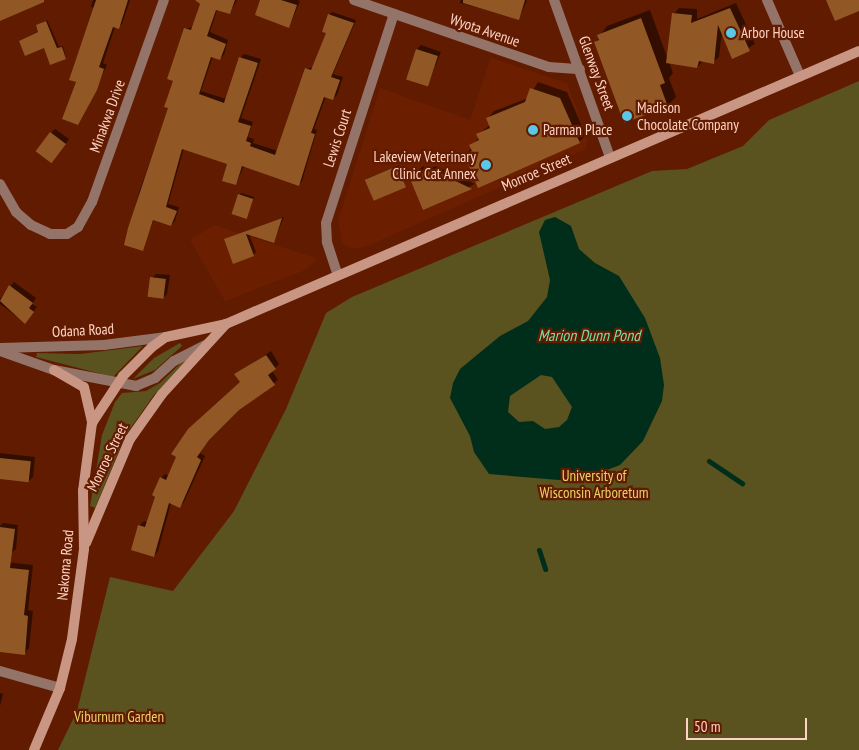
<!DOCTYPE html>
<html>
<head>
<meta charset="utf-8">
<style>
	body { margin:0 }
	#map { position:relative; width:859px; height:750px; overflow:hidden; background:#601b00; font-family:"PT Sans Narrow",sans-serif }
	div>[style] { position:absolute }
	.built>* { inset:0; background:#6c1f00 }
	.green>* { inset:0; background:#5a521f }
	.water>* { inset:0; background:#012e1b }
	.shadow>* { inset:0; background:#0007 }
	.stream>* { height:5px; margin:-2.5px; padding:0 2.5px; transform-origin:2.5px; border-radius:2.5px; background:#012e1b }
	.building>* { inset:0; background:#915825; transform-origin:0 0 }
	.minor>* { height:10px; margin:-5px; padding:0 5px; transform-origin:5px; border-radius:5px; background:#947368 }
	.tertiary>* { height:10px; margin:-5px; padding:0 5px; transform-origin:5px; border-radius:5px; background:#947368 }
	.secondary>* { height:10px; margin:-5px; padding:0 5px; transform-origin:5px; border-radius:5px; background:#ca9684 }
	.dots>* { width:14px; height:14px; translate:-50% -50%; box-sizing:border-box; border:2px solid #601b00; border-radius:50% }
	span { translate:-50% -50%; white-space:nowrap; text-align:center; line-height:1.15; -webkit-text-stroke:4.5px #601b00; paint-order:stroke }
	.street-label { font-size:15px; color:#ffd3c4 }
	.poi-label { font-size:15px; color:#ffd3c4 }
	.left { translate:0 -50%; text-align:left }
	.right { translate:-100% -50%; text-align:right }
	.park-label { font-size:15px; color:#e8d569 }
	.water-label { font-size:16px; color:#74e2aa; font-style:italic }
	.scale { position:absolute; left:686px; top:718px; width:121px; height:22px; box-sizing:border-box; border:2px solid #ffd3c4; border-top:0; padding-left:6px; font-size:15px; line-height:18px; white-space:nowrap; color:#ffd3c4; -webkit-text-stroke:4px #601b00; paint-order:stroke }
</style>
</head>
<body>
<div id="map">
	<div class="built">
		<i style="clip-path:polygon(491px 58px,567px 83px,587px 136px,586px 149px,365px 247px,352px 249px,342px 243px,338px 221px,380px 88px,470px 120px)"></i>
		<i style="clip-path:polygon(214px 225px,316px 258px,315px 262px,303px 271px,225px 301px,190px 240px)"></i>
	</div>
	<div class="green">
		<i style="clip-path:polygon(859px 81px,859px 750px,58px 750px,77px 711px,110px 577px,173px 591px,234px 511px,286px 409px,326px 313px,352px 297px,652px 171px,687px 169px,743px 146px,769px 120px)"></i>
		<i style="clip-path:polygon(180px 343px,182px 346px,155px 370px,133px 379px,154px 358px)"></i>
		<i style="clip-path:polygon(143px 346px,113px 377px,36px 357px,37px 353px,80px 354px)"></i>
		<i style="clip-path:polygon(188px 356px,188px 360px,154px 395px,125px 436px,95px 508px,90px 506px,102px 435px,115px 402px,122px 393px,146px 391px,160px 383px)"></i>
	</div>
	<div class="water">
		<i style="clip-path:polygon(evenodd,555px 217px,571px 226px,579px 249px,595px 263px,619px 276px,645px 318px,660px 358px,664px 385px,662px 401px,643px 441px,620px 465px,591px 476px,559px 480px,489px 474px,474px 452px,470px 436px,450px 398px,453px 383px,460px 369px,500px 336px,528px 321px,547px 297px,550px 280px,539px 232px,545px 220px,555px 217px,541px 375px,552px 377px,572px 407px,567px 420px,559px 427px,545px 429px,533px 421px,519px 422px,508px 412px,510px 396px,541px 375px)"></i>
	</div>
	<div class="shadow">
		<i style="clip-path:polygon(93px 0,130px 0,122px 24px,115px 27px,103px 63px,107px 65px,78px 124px,78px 82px,95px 8px,91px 7px)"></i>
		<i style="clip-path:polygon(201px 0,237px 0,230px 13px,217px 10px,210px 32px,228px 40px,224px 55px,220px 58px,213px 56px,201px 91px,226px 99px,241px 57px,244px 54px,261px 59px,241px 118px,253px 122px,248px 137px,254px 139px,253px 143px,278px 151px,306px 69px,314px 67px,327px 32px,329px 15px,332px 12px,356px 20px,333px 74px,343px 77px,337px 95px,333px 98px,326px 96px,314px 129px,317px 130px,302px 181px,299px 185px,244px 166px,236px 184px,229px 163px,184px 148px,168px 204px,179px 207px,175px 221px,171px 225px,154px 219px,142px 249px,126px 244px,139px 192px,170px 107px,185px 29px,193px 27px)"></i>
		<i style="clip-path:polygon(262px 0,297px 0,300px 1px,289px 27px)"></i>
		<i style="clip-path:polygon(461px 0,527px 0,519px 19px,460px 3px)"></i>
		<i style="clip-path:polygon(736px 3px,755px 44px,733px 57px,722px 31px,719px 57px,713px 62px,703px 61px,697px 67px,669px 62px,673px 73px,669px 78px,676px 97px,667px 106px,595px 43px,607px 26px,650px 10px,668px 60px,674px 14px,679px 8px,697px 9px,697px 19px)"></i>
		<i style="clip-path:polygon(47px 20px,59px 47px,63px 46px,66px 58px,45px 47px,20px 41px,39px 31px,37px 26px)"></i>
		<i style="clip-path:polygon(421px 45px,441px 52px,427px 86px,417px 49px)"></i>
		<i style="clip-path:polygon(538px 82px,567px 92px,586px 135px,579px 142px,466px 155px,479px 137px,478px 134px,490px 125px,488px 118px,494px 111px,528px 98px)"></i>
		<i style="clip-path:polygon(55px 129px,69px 139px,56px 157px,51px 133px)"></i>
		<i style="clip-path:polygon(399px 165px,405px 186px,366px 179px,368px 178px)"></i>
		<i style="clip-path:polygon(424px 166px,425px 170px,436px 166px,475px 184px,423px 208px,409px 175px)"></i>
		<i style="clip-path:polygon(241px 193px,254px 197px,246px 217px,239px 195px)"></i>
		<i style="clip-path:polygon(284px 217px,274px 241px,249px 234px,256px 252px,253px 255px,226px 239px)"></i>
		<i style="clip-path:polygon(156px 274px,170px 275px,167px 294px,163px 298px,152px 278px)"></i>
		<i style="clip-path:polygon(14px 282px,36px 298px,32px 304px,37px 307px,24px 322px,0 304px,0 299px)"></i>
		<i style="clip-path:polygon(271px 351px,279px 364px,272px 371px,278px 380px,238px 408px,213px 434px,200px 453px,205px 456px,184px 502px,180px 506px,171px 503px,158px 551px,154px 556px,139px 526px,144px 521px,148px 523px,161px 478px,165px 474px,169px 476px,241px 382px,236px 375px)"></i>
		<i style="clip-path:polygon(0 453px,35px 457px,33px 477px,29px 481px,0 478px)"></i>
		<i style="clip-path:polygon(3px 523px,18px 525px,16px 549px,11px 553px,0 551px,0 526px)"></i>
		<i style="clip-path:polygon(6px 562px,33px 565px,28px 610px,33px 611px,29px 648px,24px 654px,0 651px,0 574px)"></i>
		<i style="clip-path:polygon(0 693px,3px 694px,0 706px)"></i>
	</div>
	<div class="stream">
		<i style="left:709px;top:461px;width:40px;rotate:34deg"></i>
		<i style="left:539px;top:550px;width:20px;rotate:72deg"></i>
	</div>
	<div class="building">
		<i style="clip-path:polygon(0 0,44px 0,44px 2px,0 21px)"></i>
		<i style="clip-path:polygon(96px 0,128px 0,119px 29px,113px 27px,99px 67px,104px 69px,97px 90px,78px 125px,62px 119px,76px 82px,69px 80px)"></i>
		<i style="clip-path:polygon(195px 0,235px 0,230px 14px,216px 10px,207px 36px,226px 44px,220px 60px,211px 57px,199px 94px,224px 103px,239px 57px,258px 63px,238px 122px,251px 126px,246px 141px,251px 143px,250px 146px,275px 155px,305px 68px,311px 70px,326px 33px,322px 32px,328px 14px,354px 23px,331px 77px,340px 80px,333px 100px,324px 97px,311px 133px,315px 134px,299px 186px,242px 166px,236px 185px,222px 181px,227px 164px,182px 149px,166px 207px,177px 211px,171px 226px,153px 220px,143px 251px,124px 245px,128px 228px,168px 108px,164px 107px,173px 81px,167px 79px,184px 28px,191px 30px,200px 4px)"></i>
		<i style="clip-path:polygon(260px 0,281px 0,297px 5px,289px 28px,255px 15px)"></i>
		<i style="clip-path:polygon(463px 0,525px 0,519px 20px,463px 3px)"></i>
		<i style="clip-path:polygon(826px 0,859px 0,859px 11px,835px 21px)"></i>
		<i style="clip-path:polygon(730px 8px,750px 51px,732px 59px,718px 25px,714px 64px,699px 61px,697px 68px,666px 63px,672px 13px,692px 15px,691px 23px)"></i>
		<i style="clip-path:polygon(641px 18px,665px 83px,660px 85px,668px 107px,624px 123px,594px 42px,599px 40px,597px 35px)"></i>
		<i style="clip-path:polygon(46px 21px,57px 48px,62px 47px,66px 59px,50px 65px,44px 48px,25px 56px,19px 41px,38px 32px,36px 25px)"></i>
		<i style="left:416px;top:49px;width:23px;height:32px;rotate:18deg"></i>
		<i style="clip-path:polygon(530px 88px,560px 98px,580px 143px,478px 188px,464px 154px,472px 151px,469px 145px,479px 140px,476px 134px,490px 128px,486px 118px,525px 102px)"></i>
		<i style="left:50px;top:132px;width:20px;height:24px;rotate:37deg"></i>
		<i style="left:397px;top:166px;width:23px;height:35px;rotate:67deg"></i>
		<i style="clip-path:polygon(420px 169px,421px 174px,431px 169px,472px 189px,423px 210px,408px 174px)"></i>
		<i style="left:238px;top:194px;width:16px;height:21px;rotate:18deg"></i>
		<i style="clip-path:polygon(282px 218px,274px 243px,246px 234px,254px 256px,233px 264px,224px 239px)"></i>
		<i style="left:150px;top:277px;width:16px;height:20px;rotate:7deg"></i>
		<i style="clip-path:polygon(9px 285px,33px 303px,29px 308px,34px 312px,25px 324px,0 301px)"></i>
		<i style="clip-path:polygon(266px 355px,276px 369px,268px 375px,275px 385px,239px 410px,209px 440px,197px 457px,201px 460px,180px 508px,169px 503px,154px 557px,131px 550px,138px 525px,145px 527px,155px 497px,152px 495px,160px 477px,166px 480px,176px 457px,171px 454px,188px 429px,240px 382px,234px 374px)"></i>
		<i style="left:0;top:458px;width:31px;height:21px;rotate:6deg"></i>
		<i style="clip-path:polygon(0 527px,15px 529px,10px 568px,29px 570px,24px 615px,28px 616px,25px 655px,0 652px)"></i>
	</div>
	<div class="minor">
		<i style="left:354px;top:0;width:206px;rotate:19deg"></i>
		<i style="left:549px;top:67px;width:31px;rotate:4deg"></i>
		<i style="left:767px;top:0;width:83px;rotate:66.5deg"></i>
		<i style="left:0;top:184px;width:32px;rotate:60deg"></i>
		<i style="left:16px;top:212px;width:20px;rotate:41deg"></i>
		<i style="left:31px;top:225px;width:21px;rotate:25deg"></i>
		<i style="left:50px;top:234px;width:17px"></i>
		<i style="left:67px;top:234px;width:13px;rotate:-32deg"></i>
		<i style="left:78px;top:227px;width:29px;rotate:-61deg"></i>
		<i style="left:92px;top:202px;width:214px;rotate:-70.4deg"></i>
		<i style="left:337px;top:273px;width:33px;rotate:-108deg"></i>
		<i style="left:327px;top:242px;width:19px;rotate:-93deg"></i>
		<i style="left:326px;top:223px;width:220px;rotate:-72deg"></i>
		<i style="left:0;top:671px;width:62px;rotate:15.8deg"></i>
	</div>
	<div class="tertiary">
		<i style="left:554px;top:0;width:167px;rotate:70.4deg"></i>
		<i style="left:0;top:348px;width:104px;rotate:-1.7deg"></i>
		<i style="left:104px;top:345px;width:63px;rotate:-7.4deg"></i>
		<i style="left:0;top:351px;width:57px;rotate:19.4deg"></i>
		<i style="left:54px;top:370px;width:84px;rotate:11deg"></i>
		<i style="left:136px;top:386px;width:21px;rotate:-23deg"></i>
		<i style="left:155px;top:378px;width:25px;rotate:-42deg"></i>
		<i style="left:174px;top:361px;width:37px;rotate:-27deg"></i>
	</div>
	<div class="secondary">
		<i style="left:54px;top:370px;width:34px;rotate:30deg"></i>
		<i style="left:84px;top:387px;width:37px;rotate:77deg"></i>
		<i style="left:86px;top:543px;width:113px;rotate:-67.1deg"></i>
		<i style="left:130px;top:439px;width:55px;rotate:-54.6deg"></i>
		<i style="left:162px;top:394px;width:95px;rotate:-47.6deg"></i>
		<i style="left:34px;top:750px;width:67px;rotate:-67.2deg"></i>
		<i style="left:60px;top:688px;width:50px;rotate:-76.2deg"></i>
		<i style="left:72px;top:639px;width:91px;rotate:-82.4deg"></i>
		<i style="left:84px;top:549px;width:58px;rotate:-91deg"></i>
		<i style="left:83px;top:491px;width:69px;rotate:-82.5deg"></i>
		<i style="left:92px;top:423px;width:56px;rotate:-56.6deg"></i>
		<i style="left:123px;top:376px;width:41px;rotate:-45deg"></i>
		<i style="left:152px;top:347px;width:17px;rotate:-36deg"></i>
		<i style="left:166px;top:337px;width:61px;rotate:-12.2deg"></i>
		<i style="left:226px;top:324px;width:689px;rotate:-23.33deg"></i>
	</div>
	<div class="dots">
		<i style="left:731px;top:33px;background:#5bc8e7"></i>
		<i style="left:627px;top:116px;background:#5bc8e7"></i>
		<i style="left:533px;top:130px;background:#5bc8e7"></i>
		<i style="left:486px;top:165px;background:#5bc8e7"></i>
	</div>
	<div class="street-label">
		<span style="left:485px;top:30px;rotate:19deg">Wyota Avenue</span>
		<span style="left:597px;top:73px;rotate:70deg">Glenway Street</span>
		<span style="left:107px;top:116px;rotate:-70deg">Minakwa Drive</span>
		<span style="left:337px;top:138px;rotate:-72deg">Lewis Court</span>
		<span style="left:536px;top:172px;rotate:-23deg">Monroe Street</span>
		<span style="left:83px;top:330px;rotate:-3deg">Odana Road</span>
		<span style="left:107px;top:457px;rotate:-64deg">Monroe Street</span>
		<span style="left:65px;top:565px;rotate:-85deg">Nakoma Road</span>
	</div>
	<div class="poi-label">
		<span class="left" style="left:741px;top:33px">Arbor House</span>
		<span class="left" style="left:637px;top:116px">Madison<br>Chocolate Company</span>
		<span class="left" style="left:543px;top:130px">Parman Place</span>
		<span class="right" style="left:476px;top:165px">Lakeview Veterinary<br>Clinic Cat Annex</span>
	</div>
	<div class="park-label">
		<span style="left:594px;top:484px">University of<br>Wisconsin Arboretum</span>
		<span style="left:119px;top:717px">Viburnum Garden</span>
	</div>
	<div class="water-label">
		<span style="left:589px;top:335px">Marion Dunn Pond</span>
	</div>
	<div class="scale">50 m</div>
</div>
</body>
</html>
